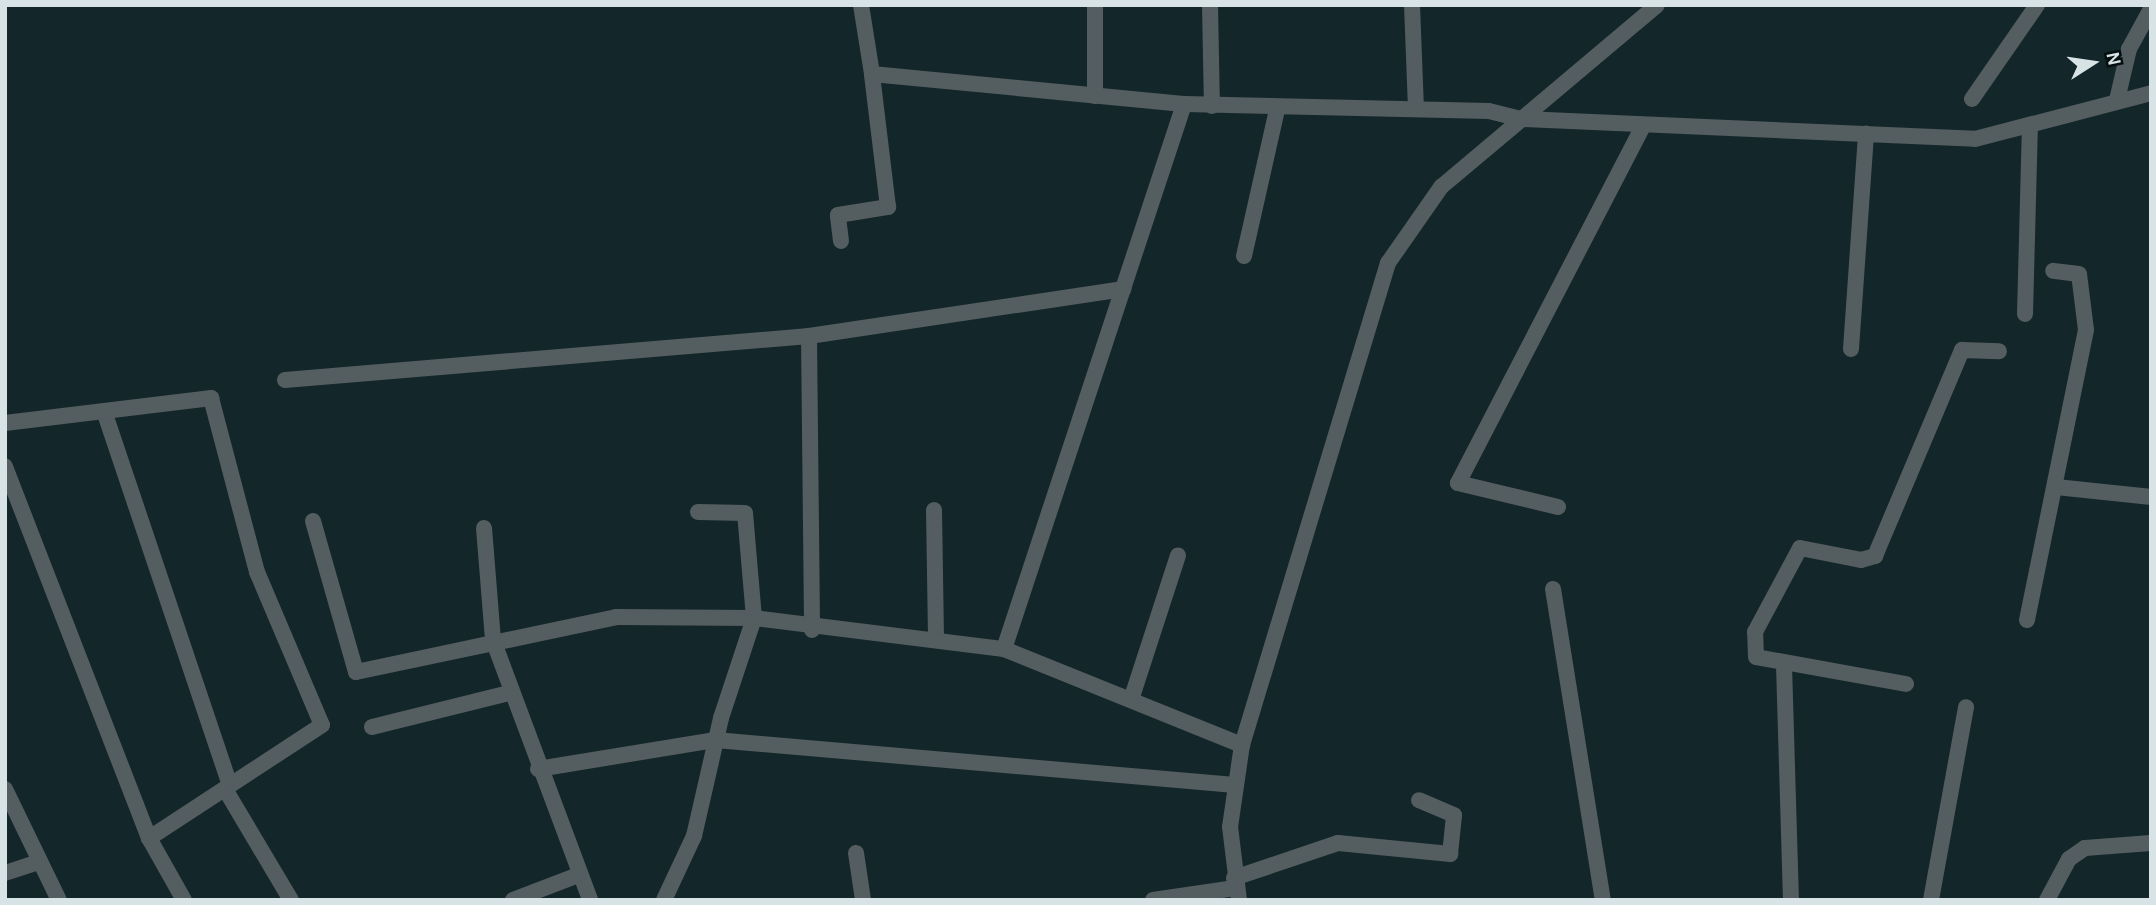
<!DOCTYPE html>
<html>
<head>
<meta charset="utf-8">
<style>
	body { margin:0 }
	#map { position:relative; width:2156px; height:905px; overflow:hidden; background:#13262a; font-family:Karla,sans-serif }
	div>[style] { position:absolute }
	.minor>* { height:16px; margin:-8px; padding:0 8px; transform-origin:8px; border-radius:8px; background:#545d5f }
	span { translate:-50% -50%; white-space:nowrap; text-align:center; line-height:1.15; -webkit-text-stroke:6px #060e0f; paint-order:stroke }
	.frame { position:absolute; inset:0; border:7px solid #d8e3e6; pointer-events:none }
	.north { position:absolute; left:2058px; top:28px; width:70px; height:70px; -webkit-text-stroke:5px #060e0f; paint-order:stroke; rotate:78deg; font-size:19px; font-weight:700; line-height:28px; text-align:center; color:#d8e3e6 }
	.north::after { content:''; display:block; margin:auto; width:24px; height:32px; background:#d8e3e6; clip-path:polygon(50% 0,100% 100%,50% 72%,0 100%) }
</style>
</head>
<body>
<div id="map">
	<div class="minor">
		<i style="left:861px;top:5px;width:70px;rotate:80.9deg"></i>
		<i style="left:872px;top:74px;width:313px;rotate:5.5deg"></i>
		<i style="left:1184px;top:104px;width:305px;rotate:1.3deg"></i>
		<i style="left:1489px;top:111px;width:34px;rotate:14deg"></i>
		<i style="left:1522px;top:119px;width:453px;rotate:2.5deg"></i>
		<i style="left:1975px;top:139px;width:182px;rotate:-14.6deg"></i>
		<i style="left:1095px;top:5px;width:91px;rotate:90deg"></i>
		<i style="left:1210px;top:5px;width:101px;rotate:88.9deg"></i>
		<i style="left:1412px;top:5px;width:103px;rotate:87.8deg"></i>
		<i style="left:1972px;top:99px;width:114px;rotate:-55.3deg"></i>
		<i style="left:2117px;top:100px;width:52px;rotate:-76.8deg"></i>
		<i style="left:2129px;top:49px;width:46px;rotate:-61.2deg"></i>
		<i style="left:841px;top:241px;width:26px;rotate:-97deg"></i>
		<i style="left:838px;top:215px;width:51px;rotate:-9.1deg"></i>
		<i style="left:888px;top:207px;width:134px;rotate:-96.9deg"></i>
		<i style="left:1244px;top:256px;width:151px;rotate:-77.3deg"></i>
		<i style="left:2025px;top:314px;width:186px;rotate:-88.5deg"></i>
		<i style="left:809px;top:336px;width:294px;rotate:89.4deg"></i>
		<i style="left:1851px;top:349px;width:216px;rotate:-86deg"></i>
		<i style="left:285px;top:380px;width:526px;rotate:-4.8deg"></i>
		<i style="left:809px;top:336px;width:318px;rotate:-8.5deg"></i>
		<i style="left:104px;top:411px;width:395px;rotate:71.4deg"></i>
		<i style="left:5px;top:423px;width:208px;rotate:-6.9deg"></i>
		<i style="left:211px;top:398px;width:180px;rotate:75.2deg"></i>
		<i style="left:257px;top:572px;width:166px;rotate:67deg"></i>
		<i style="left:322px;top:725px;width:207px;rotate:146.8deg"></i>
		<i style="left:149px;top:838px;width:399px;rotate:-111.2deg"></i>
		<i style="left:2056px;top:487px;width:96px;rotate:6deg"></i>
		<i style="left:1558px;top:507px;width:103px;rotate:-166.5deg"></i>
		<i style="left:1458px;top:483px;width:402px;rotate:-62.6deg"></i>
		<i style="left:934px;top:510px;width:130px;rotate:89.1deg"></i>
		<i style="left:313px;top:521px;width:157px;rotate:74.1deg"></i>
		<i style="left:356px;top:672px;width:266px;rotate:-11.9deg"></i>
		<i style="left:616px;top:617px;width:138px;rotate:0.4deg"></i>
		<i style="left:754px;top:618px;width:105px;rotate:-94.9deg"></i>
		<i style="left:745px;top:513px;width:47px;rotate:-178.8deg"></i>
		<i style="left:484px;top:528px;width:112px;rotate:85.4deg"></i>
		<i style="left:493px;top:640px;width:278px;rotate:69.5deg"></i>
		<i style="left:1553px;top:589px;width:315px;rotate:80.9deg"></i>
		<i style="left:2027px;top:620px;width:296px;rotate:-78.5deg"></i>
		<i style="left:2086px;top:330px;width:56px;rotate:-97.1deg"></i>
		<i style="left:2079px;top:274px;width:26px;rotate:-173deg"></i>
		<i style="left:1004px;top:649px;width:574px;rotate:-71.72deg"></i>
		<i style="left:1784px;top:665px;width:235px;rotate:88.3deg"></i>
		<i style="left:1906px;top:684px;width:152px;rotate:-169.8deg"></i>
		<i style="left:1756px;top:657px;width:25px;rotate:-92deg"></i>
		<i style="left:1755px;top:632px;width:95px;rotate:-61.8deg"></i>
		<i style="left:1800px;top:548px;width:62px;rotate:11.1deg"></i>
		<i style="left:1861px;top:560px;width:15px;rotate:-16deg"></i>
		<i style="left:1875px;top:556px;width:224px;rotate:-67.1deg"></i>
		<i style="left:1962px;top:350px;width:37px;rotate:2deg"></i>
		<i style="left:1131px;top:700px;width:152px;rotate:-72deg"></i>
		<i style="left:372px;top:727px;width:141px;rotate:-13.9deg"></i>
		<i style="left:538px;top:769px;width:180px;rotate:-9.3deg"></i>
		<i style="left:716px;top:740px;width:521px;rotate:4.96deg"></i>
		<i style="left:5px;top:789px;width:123px;rotate:64.1deg"></i>
		<i style="left:225px;top:789px;width:129px;rotate:59.3deg"></i>
		<i style="left:149px;top:838px;width:71px;rotate:60.6deg"></i>
		<i style="left:856px;top:853px;width:48px;rotate:81.5deg"></i>
		<i style="left:5px;top:873px;width:35px;rotate:-18deg"></i>
		<i style="left:1234px;top:878px;width:110px;rotate:-18.6deg"></i>
		<i style="left:1338px;top:843px;width:113px;rotate:5.6deg"></i>
		<i style="left:1450px;top:854px;width:39px;rotate:-84deg"></i>
		<i style="left:1454px;top:815px;width:38px;rotate:-157deg"></i>
		<i style="left:513px;top:900px;width:70px;rotate:-21deg"></i>
		<i style="left:664px;top:900px;width:71px;rotate:-64.9deg"></i>
		<i style="left:694px;top:836px;width:121px;rotate:-77.1deg"></i>
		<i style="left:721px;top:718px;width:105px;rotate:-71.7deg"></i>
		<i style="left:754px;top:618px;width:252px;rotate:7.1deg"></i>
		<i style="left:1004px;top:649px;width:257px;rotate:22deg"></i>
		<i style="left:1153px;top:900px;width:83px;rotate:-8.3deg"></i>
		<i style="left:1239px;top:900px;width:74px;rotate:-97deg"></i>
		<i style="left:1230px;top:827px;width:83px;rotate:-81.7deg"></i>
		<i style="left:1242px;top:745px;width:504px;rotate:-73.15deg"></i>
		<i style="left:1388px;top:263px;width:93px;rotate:-55.1deg"></i>
		<i style="left:1441px;top:187px;width:282px;rotate:-40.1deg"></i>
		<i style="left:1931px;top:900px;width:196px;rotate:-79.7deg"></i>
		<i style="left:2047px;top:900px;width:47px;rotate:-61.8deg"></i>
		<i style="left:2069px;top:859px;width:19px;rotate:-35deg"></i>
		<i style="left:2085px;top:848px;width:66px;rotate:-4.3deg"></i>
	</div>
	<div class="frame"></div>
	<div class="north">N</div>
</div>
</body>
</html>
